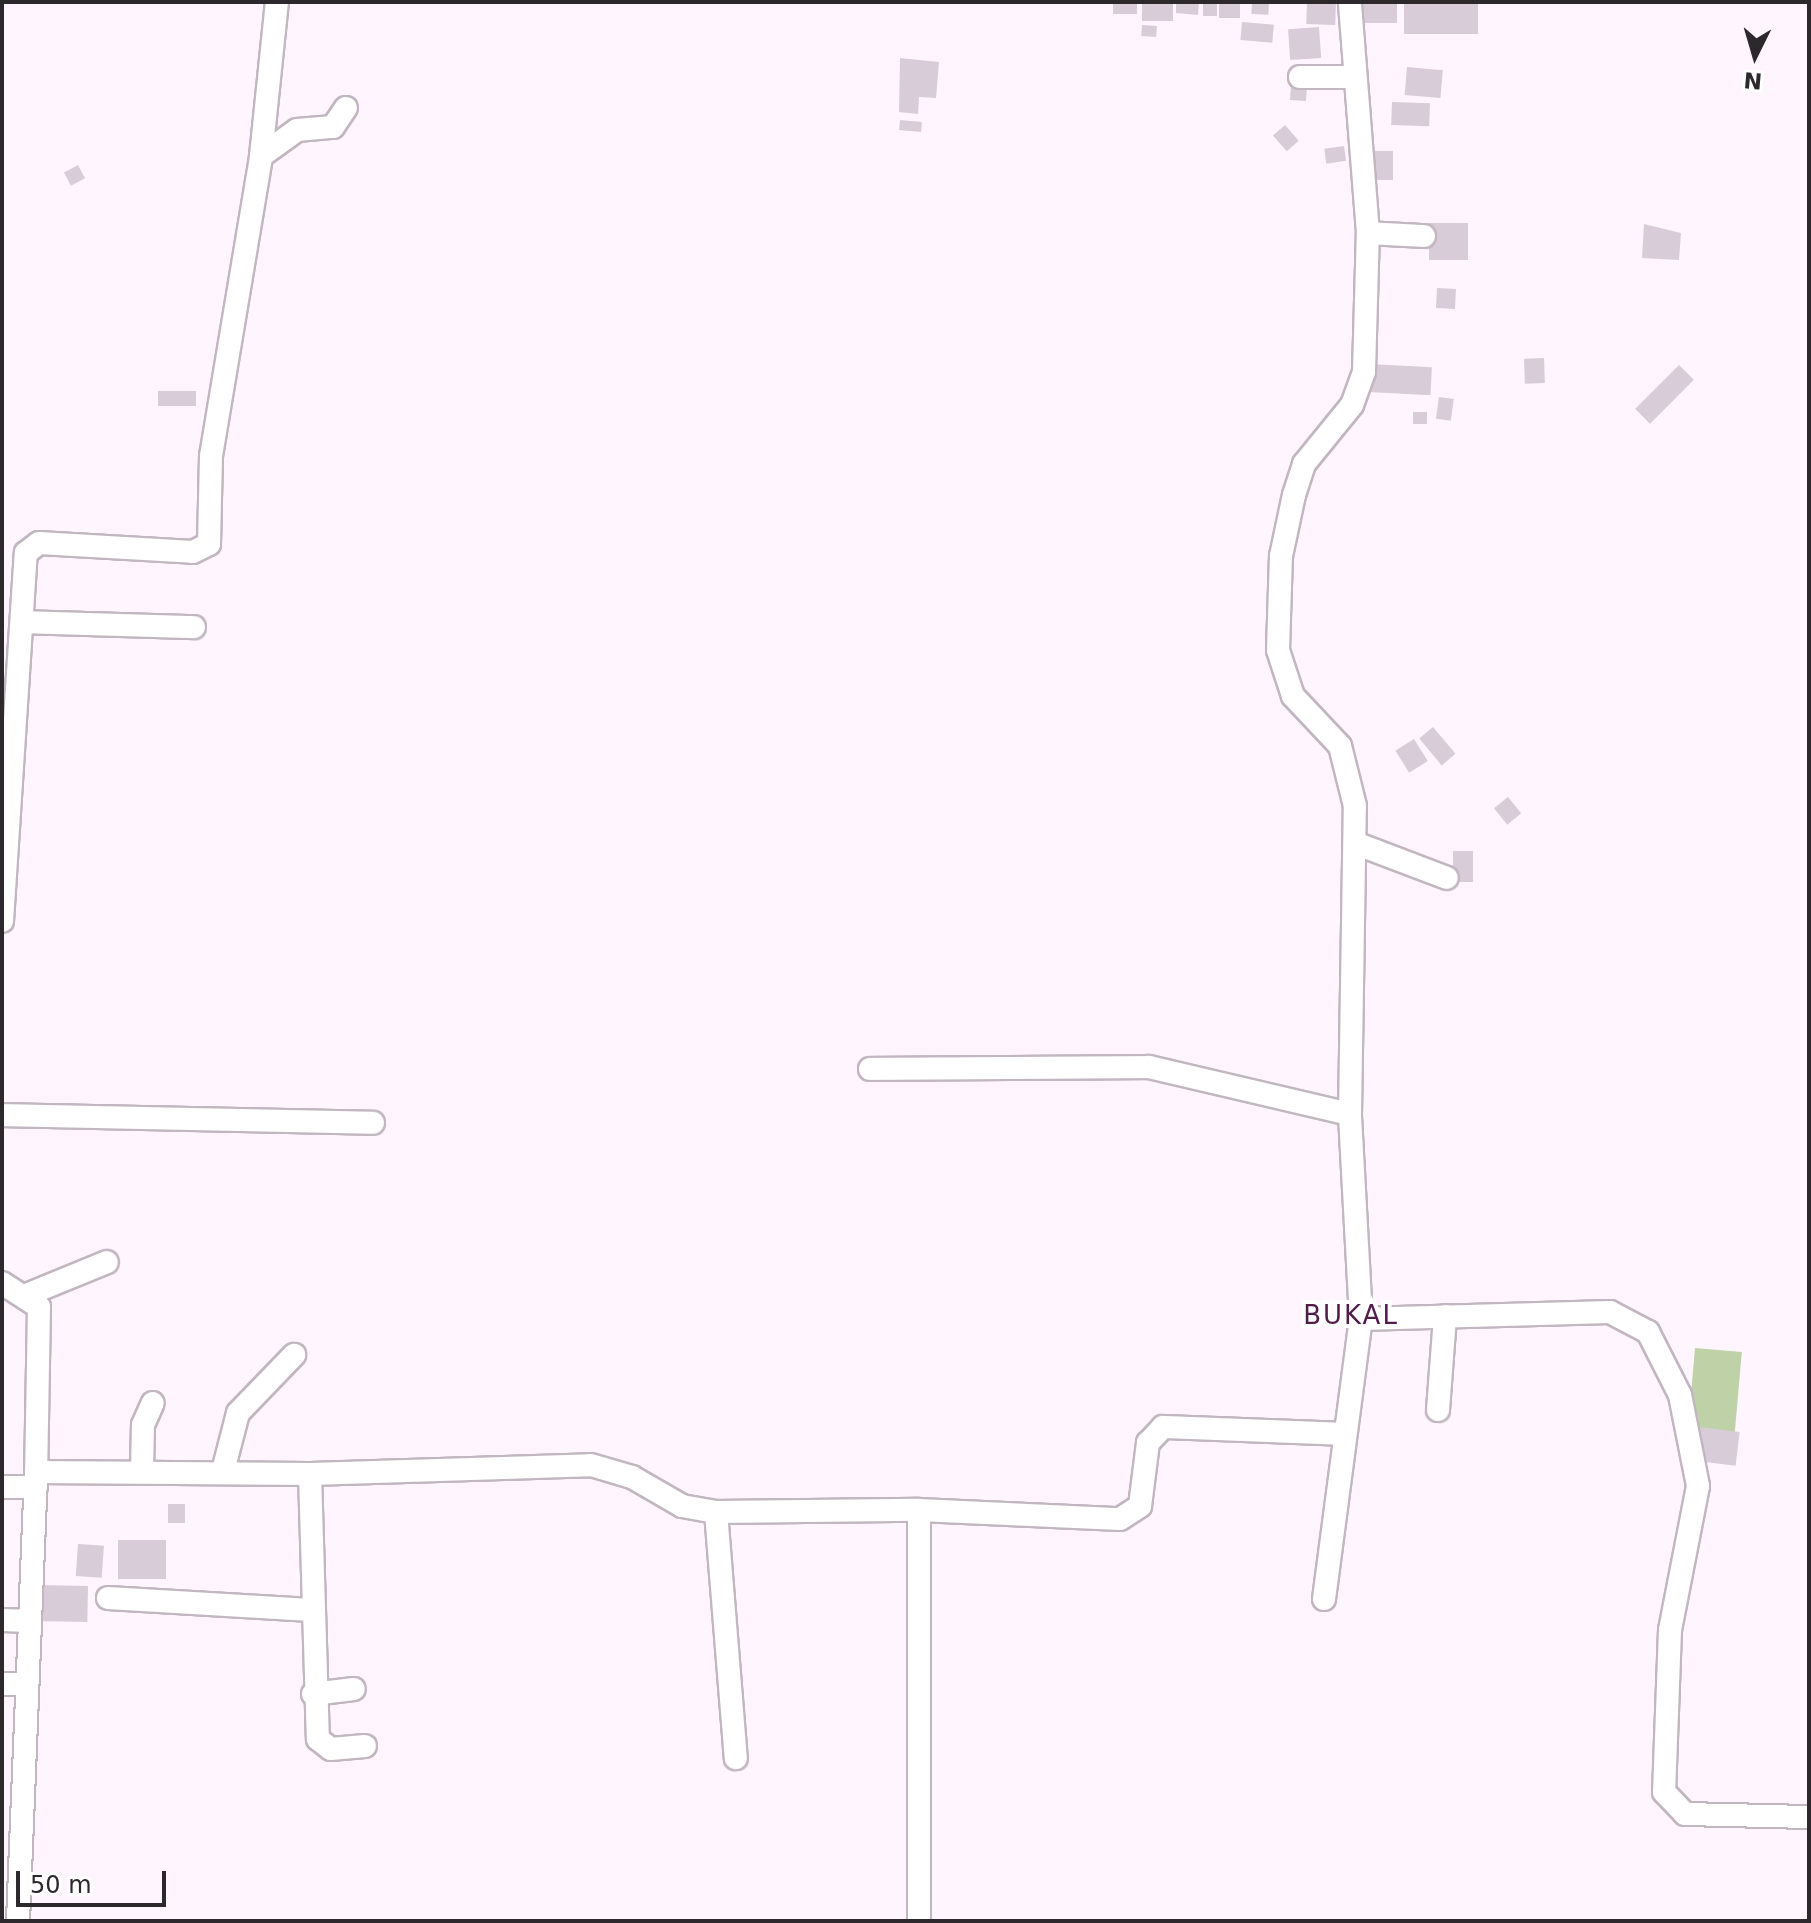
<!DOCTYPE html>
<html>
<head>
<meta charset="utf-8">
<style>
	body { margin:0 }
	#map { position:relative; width:1811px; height:1923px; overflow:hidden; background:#fff5fe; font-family:"DejaVu Sans",sans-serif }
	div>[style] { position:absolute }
	.green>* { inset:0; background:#bed1a7; transform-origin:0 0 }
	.building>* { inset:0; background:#d8ccd8; transform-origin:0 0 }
	.roads { filter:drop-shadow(2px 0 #c2b6c1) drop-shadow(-2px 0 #c2b6c1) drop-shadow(0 2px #c2b6c1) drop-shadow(0 -2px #c2b6c1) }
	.minor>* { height:22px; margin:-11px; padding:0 11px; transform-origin:11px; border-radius:11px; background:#fff }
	span { translate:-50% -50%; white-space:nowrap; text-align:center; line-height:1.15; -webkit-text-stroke:8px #fff; paint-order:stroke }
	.quarter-label { font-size:26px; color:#501c4b; letter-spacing:2px }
	.frame { position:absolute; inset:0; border:4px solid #2c282c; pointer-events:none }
	.north { position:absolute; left:1715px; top:16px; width:80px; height:80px; -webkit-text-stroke:6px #fff; paint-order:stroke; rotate:185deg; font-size:22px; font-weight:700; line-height:32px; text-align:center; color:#2c282c }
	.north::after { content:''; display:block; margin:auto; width:28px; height:36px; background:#2c282c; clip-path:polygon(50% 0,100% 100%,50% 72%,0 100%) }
	.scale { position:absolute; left:16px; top:1871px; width:150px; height:36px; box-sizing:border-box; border:4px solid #2c282c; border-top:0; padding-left:10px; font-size:24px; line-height:28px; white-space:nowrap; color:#2c282c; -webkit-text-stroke:6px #fff; paint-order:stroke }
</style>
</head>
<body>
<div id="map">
	<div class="green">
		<i style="left:1695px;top:1348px;width:47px;height:81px;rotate:5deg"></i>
	</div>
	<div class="building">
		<i style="left:1113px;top:2px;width:24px;height:12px"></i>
		<i style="left:1142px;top:2px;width:31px;height:19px"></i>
		<i style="clip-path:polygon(1176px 2px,1199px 2px,1198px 15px,1176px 13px)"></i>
		<i style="left:1203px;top:2px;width:14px;height:14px"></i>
		<i style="left:1219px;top:2px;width:21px;height:16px"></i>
		<i style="left:1252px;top:2px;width:17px;height:12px;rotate:3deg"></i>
		<i style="left:1307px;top:2px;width:29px;height:22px;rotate:2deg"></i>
		<i style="left:1359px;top:2px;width:38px;height:21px"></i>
		<i style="left:1404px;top:2px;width:74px;height:32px"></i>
		<i style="left:1242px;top:22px;width:32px;height:18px;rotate:5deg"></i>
		<i style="left:1142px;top:25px;width:15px;height:11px;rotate:4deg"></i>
		<i style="left:1319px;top:27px;width:31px;height:31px;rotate:86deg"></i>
		<i style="clip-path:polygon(900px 58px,939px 62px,936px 98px,919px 97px,918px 114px,899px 112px)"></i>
		<i style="left:1407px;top:67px;width:36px;height:28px;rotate:5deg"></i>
		<i style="left:1291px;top:85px;width:16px;height:15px;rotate:4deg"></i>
		<i style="left:1392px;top:102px;width:38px;height:23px;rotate:2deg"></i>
		<i style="left:900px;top:120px;width:22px;height:10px;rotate:5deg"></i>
		<i style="left:1285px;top:125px;width:21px;height:16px;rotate:49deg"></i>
		<i style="left:1344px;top:146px;width:15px;height:20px;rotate:82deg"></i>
		<i style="left:1369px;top:151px;width:24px;height:29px"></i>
		<i style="left:78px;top:165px;width:15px;height:16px;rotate:62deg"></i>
		<i style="left:1429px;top:223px;width:39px;height:37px"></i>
		<i style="clip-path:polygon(1644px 224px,1681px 233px,1679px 260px,1642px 258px)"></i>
		<i style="left:1437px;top:288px;width:19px;height:20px;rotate:3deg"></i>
		<i style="left:1544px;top:358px;width:25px;height:20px;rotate:88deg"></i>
		<i style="left:1370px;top:364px;width:62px;height:28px;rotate:3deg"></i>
		<i style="left:1679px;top:365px;width:21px;height:62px;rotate:45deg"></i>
		<i style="left:158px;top:391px;width:38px;height:15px"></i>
		<i style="left:1439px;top:397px;width:15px;height:22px;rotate:8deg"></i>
		<i style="left:1413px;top:412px;width:14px;height:12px"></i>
		<i style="left:1433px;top:727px;width:35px;height:18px;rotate:50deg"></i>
		<i style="left:1414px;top:739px;width:26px;height:22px;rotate:58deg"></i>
		<i style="left:1508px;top:797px;width:21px;height:18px;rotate:51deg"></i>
		<i style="left:1453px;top:851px;width:20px;height:31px"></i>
		<i style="left:1699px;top:1427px;width:41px;height:34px;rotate:7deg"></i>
		<i style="left:168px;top:1504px;width:17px;height:19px"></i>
		<i style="left:118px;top:1540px;width:48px;height:39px"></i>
		<i style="left:78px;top:1544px;width:26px;height:32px;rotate:4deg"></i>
		<i style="left:36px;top:1585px;width:52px;height:36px;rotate:1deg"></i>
	</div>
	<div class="roads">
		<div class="minor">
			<i style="left:1300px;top:77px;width:53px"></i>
			<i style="left:261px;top:156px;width:44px;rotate:-35.8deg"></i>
			<i style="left:297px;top:130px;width:36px;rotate:-5deg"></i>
			<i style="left:333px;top:127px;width:23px;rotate:-56deg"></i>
			<i style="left:1368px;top:233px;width:56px;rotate:3.1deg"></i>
			<i style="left:22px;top:622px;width:172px;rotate:1.7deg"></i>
			<i style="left:1355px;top:843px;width:98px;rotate:20.8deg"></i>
			<i style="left:2px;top:921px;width:369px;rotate:-86.3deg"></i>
			<i style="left:26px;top:553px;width:16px;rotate:-38deg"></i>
			<i style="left:39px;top:543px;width:154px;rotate:3.3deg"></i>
			<i style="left:193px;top:552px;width:18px;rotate:-27deg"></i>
			<i style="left:209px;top:544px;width:88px;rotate:-88.7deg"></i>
			<i style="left:211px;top:456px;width:304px;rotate:-80.5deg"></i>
			<i style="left:261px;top:156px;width:155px;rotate:-84.1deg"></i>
			<i style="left:870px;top:1069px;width:279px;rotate:-0.4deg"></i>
			<i style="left:1149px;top:1067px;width:206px;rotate:13.2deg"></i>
			<i style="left:2px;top:1115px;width:371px;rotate:1.2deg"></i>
			<i style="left:2px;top:1283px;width:44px;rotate:33deg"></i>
			<i style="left:39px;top:1307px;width:165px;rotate:91deg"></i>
			<i style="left:29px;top:1294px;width:84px;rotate:-22.3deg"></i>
			<i style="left:1361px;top:1319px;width:249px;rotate:-1.6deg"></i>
			<i style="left:1610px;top:1312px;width:43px;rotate:27.8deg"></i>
			<i style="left:1648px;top:1332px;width:71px;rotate:63.1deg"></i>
			<i style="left:1680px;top:1395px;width:93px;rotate:78.8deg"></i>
			<i style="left:1698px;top:1486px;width:147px;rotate:101deg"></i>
			<i style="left:1670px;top:1630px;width:162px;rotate:92.1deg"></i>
			<i style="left:1664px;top:1792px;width:30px;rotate:46deg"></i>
			<i style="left:1685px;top:1814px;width:124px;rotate:1.4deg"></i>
			<i style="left:1438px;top:1410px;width:94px;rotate:-85.7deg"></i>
			<i style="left:142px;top:1471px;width:46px;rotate:-88.8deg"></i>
			<i style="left:143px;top:1425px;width:24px;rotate:-66deg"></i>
			<i style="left:223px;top:1471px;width:60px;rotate:-75.5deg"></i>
			<i style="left:238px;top:1413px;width:81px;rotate:-46deg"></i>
			<i style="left:310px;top:1474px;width:265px;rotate:88.3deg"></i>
			<i style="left:318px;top:1739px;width:16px;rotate:38deg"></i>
			<i style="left:331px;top:1749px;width:34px;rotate:-5deg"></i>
			<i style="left:2px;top:1487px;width:34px"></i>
			<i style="left:716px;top:1512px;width:247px;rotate:85.4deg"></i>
			<i style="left:108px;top:1598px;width:203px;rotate:3.4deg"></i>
			<i style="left:1324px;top:1599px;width:282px;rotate:-82.5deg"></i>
			<i style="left:1361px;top:1319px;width:205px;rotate:-93.1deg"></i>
			<i style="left:1350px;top:1114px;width:308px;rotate:-89.1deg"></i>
			<i style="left:1355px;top:806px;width:62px;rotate:-104deg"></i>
			<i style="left:1340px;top:746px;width:69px;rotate:-133.2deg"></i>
			<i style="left:1293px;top:696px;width:48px;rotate:-108.1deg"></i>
			<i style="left:1278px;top:650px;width:94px;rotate:-88.2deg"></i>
			<i style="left:1281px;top:556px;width:62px;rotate:-78deg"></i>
			<i style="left:1294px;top:495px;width:33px;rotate:-72deg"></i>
			<i style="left:1304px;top:464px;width:76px;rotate:-50.9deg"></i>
			<i style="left:1352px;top:405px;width:35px;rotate:-70deg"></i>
			<i style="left:1364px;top:372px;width:139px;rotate:-88.4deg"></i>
			<i style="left:1368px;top:233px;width:232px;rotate:-94.5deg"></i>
			<i style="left:2px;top:1620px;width:28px;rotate:2deg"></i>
			<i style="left:2px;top:1684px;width:25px"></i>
			<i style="left:313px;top:1694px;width:41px;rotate:-7deg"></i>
			<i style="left:18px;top:1921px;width:449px;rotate:-87.7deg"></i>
			<i style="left:36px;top:1472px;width:274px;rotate:0.4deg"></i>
			<i style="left:310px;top:1474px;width:281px;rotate:-1.8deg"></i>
			<i style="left:591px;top:1465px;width:43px;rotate:16.3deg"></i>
			<i style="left:632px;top:1477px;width:58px;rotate:30.1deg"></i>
			<i style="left:682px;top:1506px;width:35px;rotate:10deg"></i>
			<i style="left:716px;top:1512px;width:203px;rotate:-0.6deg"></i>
			<i style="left:919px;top:1510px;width:201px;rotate:2.6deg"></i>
			<i style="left:1120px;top:1519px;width:24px;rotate:-33deg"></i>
			<i style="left:1140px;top:1506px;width:64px;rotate:-82.8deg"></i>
			<i style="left:1148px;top:1443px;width:22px;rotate:-47deg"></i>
			<i style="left:1163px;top:1427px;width:179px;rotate:2.2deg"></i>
			<i style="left:919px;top:1921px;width:411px;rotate:-90deg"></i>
		</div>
	</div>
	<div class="quarter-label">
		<span style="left:1351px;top:1316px">BUKAL</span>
	</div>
	<div class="frame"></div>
	<div class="north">N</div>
	<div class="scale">50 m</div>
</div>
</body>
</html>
